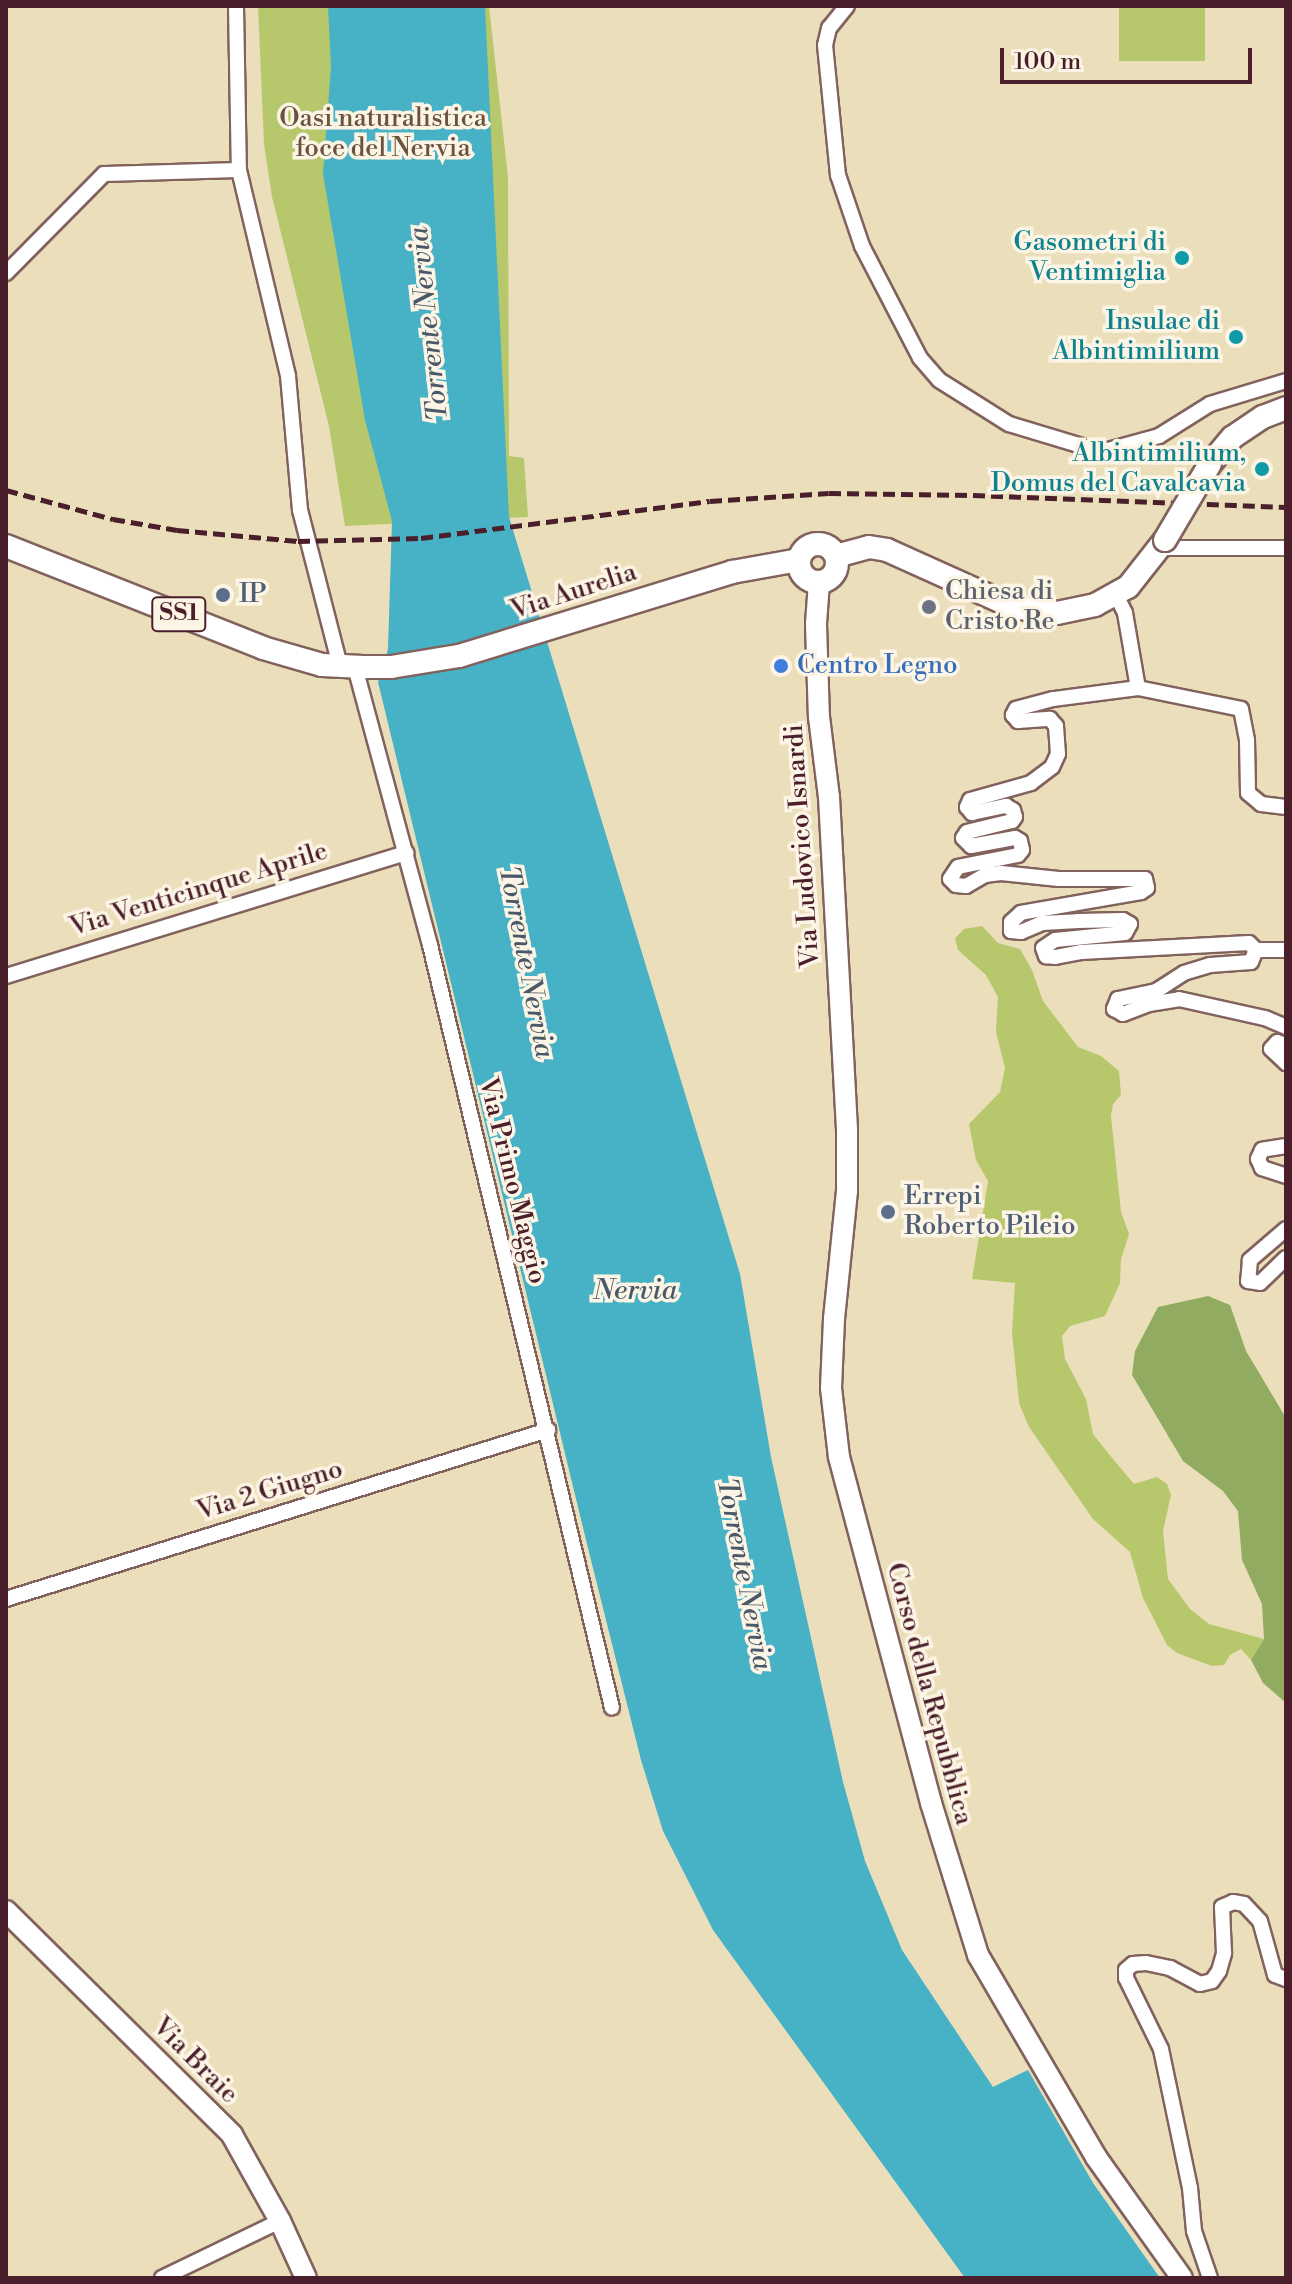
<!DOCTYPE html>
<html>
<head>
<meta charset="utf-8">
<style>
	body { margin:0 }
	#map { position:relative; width:1292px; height:2284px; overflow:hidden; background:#ebdebb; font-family:"Libre Bodoni",serif }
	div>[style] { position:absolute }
	.green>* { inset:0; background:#b7c86c; transform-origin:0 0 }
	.forest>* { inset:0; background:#91ac60 }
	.water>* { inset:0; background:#47b1c6 }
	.roads { filter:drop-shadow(2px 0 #82625d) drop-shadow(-2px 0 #82625d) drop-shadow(0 2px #82625d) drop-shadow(0 -2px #82625d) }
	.street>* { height:14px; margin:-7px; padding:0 7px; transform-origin:7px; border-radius:7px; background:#fff }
	.secondary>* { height:20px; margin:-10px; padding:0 10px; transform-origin:10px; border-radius:10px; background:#fff }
	.primary>* { height:22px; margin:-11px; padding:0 11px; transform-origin:11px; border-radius:11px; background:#fff }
	.primary>.ring { margin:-11px; padding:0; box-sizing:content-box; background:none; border:22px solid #fff; border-radius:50% }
	.rail>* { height:5px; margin-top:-2.5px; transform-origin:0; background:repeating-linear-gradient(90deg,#4a1f2b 0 12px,transparent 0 18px) }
	.bridges { filter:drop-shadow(2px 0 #82625d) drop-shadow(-2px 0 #82625d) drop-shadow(0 2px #82625d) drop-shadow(0 -2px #82625d) }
	.primary-bridge>* { height:22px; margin:-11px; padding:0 11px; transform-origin:11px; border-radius:11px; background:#fff }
	.dots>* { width:22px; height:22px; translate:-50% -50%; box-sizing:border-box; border:4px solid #fcf5e5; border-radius:50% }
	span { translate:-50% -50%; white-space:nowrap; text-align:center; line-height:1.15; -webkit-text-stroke:7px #fcf5e5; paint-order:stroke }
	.shield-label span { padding:2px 6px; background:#fcf5e5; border:2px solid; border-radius:6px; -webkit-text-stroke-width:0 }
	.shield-label { font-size:24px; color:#4a1f2b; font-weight:700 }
	.park-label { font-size:26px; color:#6b523e }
	.culture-label { font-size:26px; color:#0d838f }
	.right { translate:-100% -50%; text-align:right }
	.street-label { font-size:26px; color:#4a1f2b }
	.worship-label { font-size:26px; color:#5b616d }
	.left { translate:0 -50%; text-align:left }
	.service-label { font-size:26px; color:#4e5e75 }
	.shop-label { font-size:26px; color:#366cbe }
	.water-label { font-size:28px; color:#495969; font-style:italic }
	.frame { position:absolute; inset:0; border:8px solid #4a1f2b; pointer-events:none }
	.scale { position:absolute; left:1000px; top:48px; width:252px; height:36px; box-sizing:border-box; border:4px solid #4a1f2b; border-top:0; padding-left:10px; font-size:24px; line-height:28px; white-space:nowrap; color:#4a1f2b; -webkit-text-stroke:6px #fcf5e5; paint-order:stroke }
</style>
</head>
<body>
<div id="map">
	<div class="green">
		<i style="clip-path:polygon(258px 6px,489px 6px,508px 177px,509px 456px,524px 458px,528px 517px,345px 526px,329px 426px,272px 197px,264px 144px)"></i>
		<i style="left:1119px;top:6px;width:86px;height:55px"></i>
		<i style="clip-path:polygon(982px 926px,998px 943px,1020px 949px,1032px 970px,1043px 1001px,1078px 1047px,1101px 1056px,1119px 1071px,1121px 1095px,1113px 1104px,1111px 1116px,1121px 1212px,1129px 1234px,1121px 1259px,1120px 1283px,1105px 1316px,1070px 1326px,1062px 1336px,1065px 1359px,1086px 1399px,1093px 1434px,1108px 1453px,1134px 1484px,1157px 1477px,1167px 1484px,1171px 1495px,1163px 1531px,1168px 1579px,1190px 1609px,1209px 1624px,1264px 1639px,1251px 1660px,1241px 1649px,1230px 1655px,1224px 1665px,1212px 1666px,1177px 1653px,1167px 1645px,1143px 1598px,1130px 1552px,1093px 1519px,1029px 1427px,1019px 1403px,1012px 1332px,1015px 1283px,972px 1279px,988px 1181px,976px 1160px,969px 1124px,1000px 1092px,1005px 1068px,996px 1032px,998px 997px,986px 975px,958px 950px,955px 938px,964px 929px)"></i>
	</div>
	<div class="forest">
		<i style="clip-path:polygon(1208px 1296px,1230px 1305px,1246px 1351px,1286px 1418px,1286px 1703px,1263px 1683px,1251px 1660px,1264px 1639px,1262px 1604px,1242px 1560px,1238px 1511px,1223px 1491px,1183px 1461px,1132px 1375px,1135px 1351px,1158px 1307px)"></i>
	</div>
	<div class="water">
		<i style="clip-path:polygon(328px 6px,485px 6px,509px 517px,740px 1274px,771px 1457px,843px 1782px,865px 1861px,902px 1950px,993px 2087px,1028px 2070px,1093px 2183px,1160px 2278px,965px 2278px,713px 1930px,663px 1831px,641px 1760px,586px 1540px,378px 682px,388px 649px,392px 521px,365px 420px,323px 174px,331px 66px)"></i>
	</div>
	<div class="roads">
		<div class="street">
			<i style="left:236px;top:6px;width:164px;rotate:89deg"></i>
			<i style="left:239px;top:170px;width:212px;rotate:76.6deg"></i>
			<i style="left:288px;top:376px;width:135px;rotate:84.9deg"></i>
			<i style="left:300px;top:510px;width:161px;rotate:75.6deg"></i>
			<i style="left:847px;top:6px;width:28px;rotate:129deg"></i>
			<i style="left:829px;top:28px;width:17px;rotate:103deg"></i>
			<i style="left:825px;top:45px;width:131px;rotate:84.3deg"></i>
			<i style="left:838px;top:175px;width:75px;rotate:71.3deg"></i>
			<i style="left:862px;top:246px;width:126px;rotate:62.6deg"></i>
			<i style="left:920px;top:358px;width:29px;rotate:49deg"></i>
			<i style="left:939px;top:380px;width:83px;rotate:32.2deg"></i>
			<i style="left:1009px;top:424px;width:90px;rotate:16.8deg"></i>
			<i style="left:1095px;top:450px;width:13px"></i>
			<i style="left:1108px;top:450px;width:53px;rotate:-15.4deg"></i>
			<i style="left:1159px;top:436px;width:60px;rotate:-32.1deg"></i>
			<i style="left:1210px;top:404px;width:79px;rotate:-16.8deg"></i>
			<i style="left:6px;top:273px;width:139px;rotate:-45.3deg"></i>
			<i style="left:104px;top:174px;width:135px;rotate:-1.7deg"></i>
			<i style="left:1160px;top:548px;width:126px"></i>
			<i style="left:1116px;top:595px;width:20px;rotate:63deg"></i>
			<i style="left:1125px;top:613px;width:76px;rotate:80.2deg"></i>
			<i style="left:1138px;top:688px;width:86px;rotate:172.6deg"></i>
			<i style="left:1053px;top:699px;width:38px;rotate:165deg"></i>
			<i style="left:1016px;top:709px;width:7px;rotate:117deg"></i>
			<i style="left:1013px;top:715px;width:8px;rotate:50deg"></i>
			<i style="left:1018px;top:721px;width:32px;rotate:-4deg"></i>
			<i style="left:1050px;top:719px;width:9px;rotate:49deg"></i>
			<i style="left:1056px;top:726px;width:28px;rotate:86deg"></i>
			<i style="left:1058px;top:754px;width:14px;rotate:115deg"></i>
			<i style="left:1052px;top:767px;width:26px;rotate:143deg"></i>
			<i style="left:1031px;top:783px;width:63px;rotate:164.4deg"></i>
			<i style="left:970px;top:800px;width:8px;rotate:113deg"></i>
			<i style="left:967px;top:807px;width:8px;rotate:50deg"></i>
			<i style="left:972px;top:813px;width:35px;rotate:-12deg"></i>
			<i style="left:1006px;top:806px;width:8px;rotate:30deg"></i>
			<i style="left:1013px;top:810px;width:7px;rotate:74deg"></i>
			<i style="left:1015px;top:817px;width:5px;rotate:127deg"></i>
			<i style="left:1012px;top:821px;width:46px;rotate:166.3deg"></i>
			<i style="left:967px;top:832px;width:7px;rotate:124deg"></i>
			<i style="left:963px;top:838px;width:11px;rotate:45deg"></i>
			<i style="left:971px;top:846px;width:45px;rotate:-10.3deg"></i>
			<i style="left:1015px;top:838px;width:6px;rotate:31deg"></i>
			<i style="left:1020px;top:841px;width:9px;rotate:77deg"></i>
			<i style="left:1022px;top:850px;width:6px;rotate:129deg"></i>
			<i style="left:1018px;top:855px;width:61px;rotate:168.7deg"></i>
			<i style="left:958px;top:867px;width:14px;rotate:124deg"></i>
			<i style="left:950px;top:879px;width:8px;rotate:45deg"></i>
			<i style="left:956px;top:885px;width:10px;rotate:6deg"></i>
			<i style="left:966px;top:886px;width:22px;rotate:-30deg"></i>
			<i style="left:985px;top:875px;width:16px;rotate:-7deg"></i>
			<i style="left:1001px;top:873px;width:58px;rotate:5.9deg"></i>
			<i style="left:1059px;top:879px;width:86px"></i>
			<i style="left:1145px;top:879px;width:9px;rotate:77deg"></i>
			<i style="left:1147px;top:888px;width:7px;rotate:146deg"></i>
			<i style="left:1141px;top:892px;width:122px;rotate:170.1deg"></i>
			<i style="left:1021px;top:913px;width:13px;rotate:138deg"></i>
			<i style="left:1011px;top:922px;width:9px;rotate:90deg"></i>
			<i style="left:1011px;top:931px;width:10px;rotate:6deg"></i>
			<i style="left:1021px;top:932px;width:23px;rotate:-23deg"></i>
			<i style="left:1042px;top:923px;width:36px;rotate:-3deg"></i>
			<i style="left:1078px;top:921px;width:45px;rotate:-1.3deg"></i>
			<i style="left:1123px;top:920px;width:8px;rotate:30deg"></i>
			<i style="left:1130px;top:924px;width:10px;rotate:119deg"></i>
			<i style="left:1125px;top:933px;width:70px;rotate:174.3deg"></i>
			<i style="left:1055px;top:940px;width:14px;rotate:146deg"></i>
			<i style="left:1043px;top:948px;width:9px;rotate:69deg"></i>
			<i style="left:1046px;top:956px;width:9px;rotate:6deg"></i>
			<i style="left:1055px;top:957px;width:26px;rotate:-11deg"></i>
			<i style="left:1081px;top:952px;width:168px;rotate:-3.1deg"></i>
			<i style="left:1249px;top:943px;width:10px;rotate:45deg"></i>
			<i style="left:1256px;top:950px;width:13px;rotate:113deg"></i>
			<i style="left:1251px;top:962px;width:41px;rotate:175.8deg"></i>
			<i style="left:1210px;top:965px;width:27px;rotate:163deg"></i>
			<i style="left:1184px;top:973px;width:33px;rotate:147deg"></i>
			<i style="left:1156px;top:991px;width:39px;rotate:168deg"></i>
			<i style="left:1118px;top:999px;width:11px;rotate:112deg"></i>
			<i style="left:1114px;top:1009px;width:10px;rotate:29deg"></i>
			<i style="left:1123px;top:1014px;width:28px;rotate:-21deg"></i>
			<i style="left:1149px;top:1004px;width:30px;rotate:-9deg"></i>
			<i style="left:1179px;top:999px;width:88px;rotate:12.5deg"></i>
			<i style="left:1265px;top:1018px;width:23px;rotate:23deg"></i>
			<i style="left:355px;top:667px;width:288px;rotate:74.9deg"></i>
			<i style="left:430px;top:945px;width:784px;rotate:76.58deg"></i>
			<i style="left:1138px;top:688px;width:105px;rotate:11.5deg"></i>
			<i style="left:1241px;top:709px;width:32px;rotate:79deg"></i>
			<i style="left:1247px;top:740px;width:53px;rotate:88.9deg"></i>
			<i style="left:1248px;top:793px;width:17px;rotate:40deg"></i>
			<i style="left:1261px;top:804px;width:25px;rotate:7deg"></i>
			<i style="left:1256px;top:950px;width:30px"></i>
			<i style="left:6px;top:976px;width:419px;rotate:-17.1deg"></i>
			<i style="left:1286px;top:1045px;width:9px;rotate:-162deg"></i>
			<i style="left:1277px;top:1042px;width:9px;rotate:131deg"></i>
			<i style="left:1271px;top:1049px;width:21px;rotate:43deg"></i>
			<i style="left:1286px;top:1146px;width:24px;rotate:171deg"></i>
			<i style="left:1262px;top:1150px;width:10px;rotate:114deg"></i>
			<i style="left:1258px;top:1159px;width:10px;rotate:66deg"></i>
			<i style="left:1262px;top:1168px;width:25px;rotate:18deg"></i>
			<i style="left:1286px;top:1229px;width:48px;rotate:139.3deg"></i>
			<i style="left:1250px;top:1260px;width:21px;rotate:95deg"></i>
			<i style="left:1248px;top:1281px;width:12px;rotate:9deg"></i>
			<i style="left:1260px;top:1283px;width:36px;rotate:-44deg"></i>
			<i style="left:6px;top:1599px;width:568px;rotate:-17.32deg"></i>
			<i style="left:162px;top:2278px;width:131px;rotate:-25.8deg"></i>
			<i style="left:1210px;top:2278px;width:50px;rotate:-108.8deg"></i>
			<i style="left:1194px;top:2231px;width:43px;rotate:-95.3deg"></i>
			<i style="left:1190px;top:2188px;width:142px;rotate:-101.8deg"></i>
			<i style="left:1161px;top:2049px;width:79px;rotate:-116.2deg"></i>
			<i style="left:1126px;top:1978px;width:8px;rotate:-90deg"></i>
			<i style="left:1126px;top:1970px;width:9px;rotate:-41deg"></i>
			<i style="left:1133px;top:1964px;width:13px;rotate:-4deg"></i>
			<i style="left:1146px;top:1963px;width:25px;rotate:12deg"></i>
			<i style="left:1170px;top:1968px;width:34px;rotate:28deg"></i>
			<i style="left:1200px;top:1984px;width:12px;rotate:-14deg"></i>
			<i style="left:1212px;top:1981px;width:12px;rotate:-55deg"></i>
			<i style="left:1219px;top:1971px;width:19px;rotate:-74deg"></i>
			<i style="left:1224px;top:1953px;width:46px;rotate:-92.5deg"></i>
			<i style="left:1222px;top:1907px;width:12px;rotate:-24deg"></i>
			<i style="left:1233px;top:1902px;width:11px;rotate:10deg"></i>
			<i style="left:1244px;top:1904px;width:23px;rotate:47deg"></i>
			<i style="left:1260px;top:1921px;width:56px;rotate:74.5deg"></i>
			<i style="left:1275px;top:1975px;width:12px;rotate:20deg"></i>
		</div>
		<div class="secondary">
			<i style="left:819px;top:582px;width:42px;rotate:94.1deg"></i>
			<i style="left:816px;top:624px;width:93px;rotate:88.2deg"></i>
			<i style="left:819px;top:717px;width:81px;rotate:82.9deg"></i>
			<i style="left:829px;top:797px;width:332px;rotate:86.9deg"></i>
			<i style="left:847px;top:1129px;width:62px;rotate:90deg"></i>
			<i style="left:847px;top:1191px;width:129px;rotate:95.8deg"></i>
			<i style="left:834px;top:1319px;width:69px;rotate:92.5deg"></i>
			<i style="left:831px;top:1388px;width:69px;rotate:83.4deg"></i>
			<i style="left:839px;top:1457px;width:358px;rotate:75.1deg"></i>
			<i style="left:931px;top:1803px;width:159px;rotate:72.8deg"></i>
			<i style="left:978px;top:1955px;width:234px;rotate:59.7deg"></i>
			<i style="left:1096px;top:2157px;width:148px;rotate:54.6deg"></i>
			<i style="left:6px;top:1911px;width:318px;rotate:44.7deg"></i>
			<i style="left:232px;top:2135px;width:98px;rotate:60.8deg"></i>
			<i style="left:280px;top:2221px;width:63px;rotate:65.5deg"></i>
		</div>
		<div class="primary">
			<i style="left:1210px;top:464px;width:35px;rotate:-50deg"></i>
			<i style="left:1233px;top:437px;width:36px;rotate:-34deg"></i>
			<i style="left:1263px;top:417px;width:25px;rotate:-21deg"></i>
			<i class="ring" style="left:799px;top:544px;width:16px;height:16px"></i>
			<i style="left:6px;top:546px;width:277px;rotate:21.6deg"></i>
			<i style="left:263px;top:648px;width:61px;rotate:16.1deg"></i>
			<i style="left:322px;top:665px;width:41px;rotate:2.8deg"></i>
			<i style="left:363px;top:667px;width:28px"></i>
			<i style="left:391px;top:667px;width:69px;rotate:-9.2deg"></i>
			<i style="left:459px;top:656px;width:286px;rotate:-17.1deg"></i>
			<i style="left:732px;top:572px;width:68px;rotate:-10.2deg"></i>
			<i style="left:836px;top:556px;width:34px;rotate:-15deg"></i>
			<i style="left:869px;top:547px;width:18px;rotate:9deg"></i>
			<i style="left:887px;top:550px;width:138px;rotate:24.3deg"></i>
			<i style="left:1013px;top:607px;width:44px;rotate:7.8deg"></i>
			<i style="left:1057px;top:613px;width:39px;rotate:-12deg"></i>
			<i style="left:1095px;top:605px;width:38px;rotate:-29deg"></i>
			<i style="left:1128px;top:587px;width:60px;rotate:-51.8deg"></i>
		</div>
	</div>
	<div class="rail">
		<i style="left:6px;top:490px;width:111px;rotate:15.2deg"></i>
		<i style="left:113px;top:519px;width:65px;rotate:9.8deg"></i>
		<i style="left:177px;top:530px;width:121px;rotate:5.2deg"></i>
		<i style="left:298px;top:541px;width:123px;rotate:-1.4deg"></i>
		<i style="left:421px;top:538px;width:291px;rotate:-7.3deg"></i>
		<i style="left:710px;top:501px;width:119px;rotate:-3.8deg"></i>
		<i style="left:829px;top:493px;width:144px;rotate:0.8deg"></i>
		<i style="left:973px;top:495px;width:313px;rotate:2.2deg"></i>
	</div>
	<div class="bridges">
		<div class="primary-bridge">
			<i style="left:1165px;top:540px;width:88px;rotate:-59.4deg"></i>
		</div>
	</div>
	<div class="dots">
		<i style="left:1182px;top:258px;background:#0f9aa8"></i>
		<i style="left:1236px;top:337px;background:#0f9aa8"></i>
		<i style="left:1262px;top:469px;background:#0f9aa8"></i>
		<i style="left:223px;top:595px;background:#5c6f8a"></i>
		<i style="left:929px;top:607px;background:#6b7280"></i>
		<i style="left:781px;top:666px;background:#3f7fe0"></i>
		<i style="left:888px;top:1212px;background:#5c6f8a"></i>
	</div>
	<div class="shield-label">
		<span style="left:179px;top:614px">SS1</span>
	</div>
	<div class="park-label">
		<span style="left:383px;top:134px">Oasi naturalistica<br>foce del Nervia</span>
	</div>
	<div class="culture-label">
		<span class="right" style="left:1166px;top:258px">Gasometri di<br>Ventimiglia</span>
		<span class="right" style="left:1220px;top:337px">Insulae di<br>Albintimilium</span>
		<span class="right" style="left:1246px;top:469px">Albintimilium,<br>Domus del Cavalcavia</span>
	</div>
	<div class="street-label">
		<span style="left:574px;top:592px;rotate:-18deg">Via Aurelia</span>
		<span style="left:803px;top:846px;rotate:-94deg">Via Ludovico Isnardi</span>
		<span style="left:199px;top:890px;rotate:-17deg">Via Venticinque Aprile</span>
		<span style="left:512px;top:1181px;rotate:76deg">Via Primo Maggio</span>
		<span style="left:270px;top:1491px;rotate:-17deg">Via 2 Giugno</span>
		<span style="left:929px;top:1694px;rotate:75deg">Corso della Repubblica</span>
		<span style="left:195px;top:2061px;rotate:45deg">Via Braie</span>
	</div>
	<div class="worship-label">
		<span class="left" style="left:945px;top:607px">Chiesa di<br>Cristo Re</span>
	</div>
	<div class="service-label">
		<span class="left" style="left:239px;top:595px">IP</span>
		<span class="left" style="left:904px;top:1212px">Errepi<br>Roberto Pileio</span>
	</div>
	<div class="shop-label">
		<span class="left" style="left:797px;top:666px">Centro Legno</span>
	</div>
	<div class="water-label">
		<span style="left:429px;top:324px;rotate:-96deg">Torrente Nervia</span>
		<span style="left:526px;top:962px;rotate:79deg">Torrente Nervia</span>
		<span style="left:635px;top:1291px">Nervia</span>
		<span style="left:744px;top:1574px;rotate:79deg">Torrente Nervia</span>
	</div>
	<div class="frame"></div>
	<div class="scale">100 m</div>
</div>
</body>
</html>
